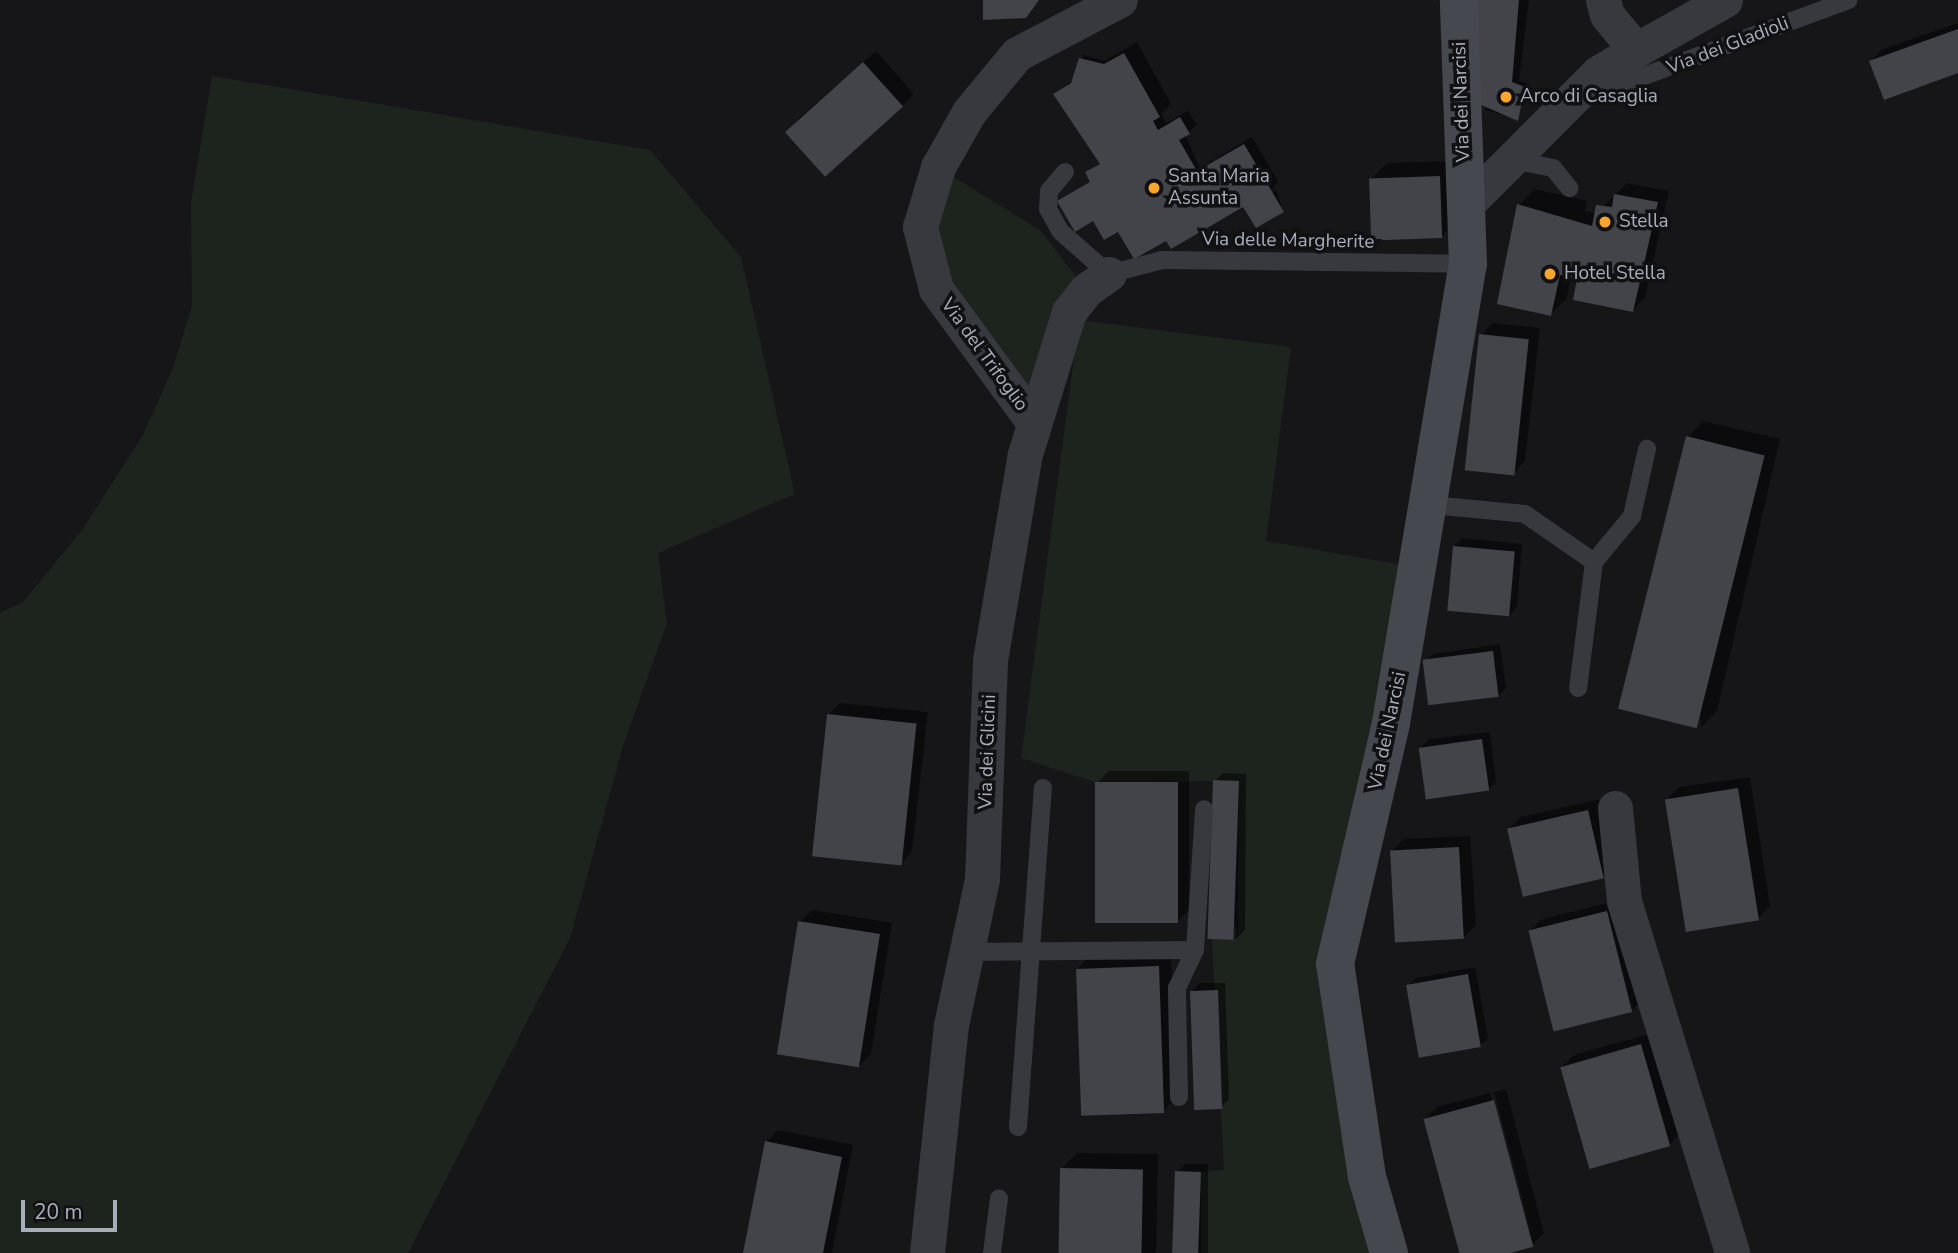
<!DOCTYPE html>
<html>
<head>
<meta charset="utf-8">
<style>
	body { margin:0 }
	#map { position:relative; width:1958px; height:1253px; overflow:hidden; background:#161619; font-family:"Nunito Sans",sans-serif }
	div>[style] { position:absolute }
	.green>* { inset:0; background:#1c241d }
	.shadow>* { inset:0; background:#0007 }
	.building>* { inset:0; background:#424449; transform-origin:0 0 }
	.lane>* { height:18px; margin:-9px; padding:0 9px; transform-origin:9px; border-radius:9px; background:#37393e }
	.street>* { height:35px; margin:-17.5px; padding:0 17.5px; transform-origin:17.5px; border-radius:17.5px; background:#37393e }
	.secondary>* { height:38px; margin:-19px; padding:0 19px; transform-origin:19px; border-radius:19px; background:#45484e }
	.dots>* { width:19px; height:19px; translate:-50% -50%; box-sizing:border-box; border:4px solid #111114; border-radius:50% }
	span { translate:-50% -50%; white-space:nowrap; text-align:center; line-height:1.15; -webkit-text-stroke:7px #111114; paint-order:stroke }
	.street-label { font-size:19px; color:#a8aeb9 }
	.poi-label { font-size:19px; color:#a8aeb9 }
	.left { translate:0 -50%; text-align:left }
	.scale { position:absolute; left:21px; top:1200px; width:96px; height:32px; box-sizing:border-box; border:4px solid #a8aeb9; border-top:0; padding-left:9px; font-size:21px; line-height:24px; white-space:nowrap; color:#a8aeb9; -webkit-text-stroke:5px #111114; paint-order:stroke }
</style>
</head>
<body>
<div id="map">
	<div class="green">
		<i style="clip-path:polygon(212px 76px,650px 150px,741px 257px,795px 494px,658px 553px,667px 623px,623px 746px,570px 938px,408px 1253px,0 1253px,0 613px,23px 602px,82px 530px,142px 437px,173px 368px,192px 306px,191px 202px)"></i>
		<i style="clip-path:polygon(938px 167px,1041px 231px,1086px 290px,1034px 423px,936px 289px)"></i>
		<i style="clip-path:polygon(1079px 320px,1291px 347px,1266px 541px,1403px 565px,1335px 964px,1389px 1253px,1201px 1253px,1201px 1172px,1224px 1170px,1212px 939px,1238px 939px,1239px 781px,1095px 782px,1021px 758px)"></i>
	</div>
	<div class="shadow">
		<i style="clip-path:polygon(1477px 0,1529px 0,1519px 81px,1527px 83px,1518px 119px,1485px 110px,1492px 96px)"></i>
		<i style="clip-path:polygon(1958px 23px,1958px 71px,1871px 61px,1883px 49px)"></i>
		<i style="clip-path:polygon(1137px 42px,1171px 104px,1161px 114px,1166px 123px,1188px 111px,1197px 125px,1185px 135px,1200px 168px,1252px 137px,1278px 181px,1270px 194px,1276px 189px,1283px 211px,1257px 226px,1251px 202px,1166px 238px,1119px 230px,1059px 201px,1092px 181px,1090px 169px,1101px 163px,1055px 94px,1075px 78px,1084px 55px,1105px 61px)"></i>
		<i style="clip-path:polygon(876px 51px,914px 94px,902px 106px,798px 119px)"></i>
		<i style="clip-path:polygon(1455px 161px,1457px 221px,1441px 237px,1371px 179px,1387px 163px)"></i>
		<i style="clip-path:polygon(1627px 183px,1669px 191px,1645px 298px,1633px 310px,1571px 276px,1567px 298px,1551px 314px,1519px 205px,1535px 189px,1587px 201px,1585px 211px,1596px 213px)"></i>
		<i style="clip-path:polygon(1493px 323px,1540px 328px,1525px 461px,1513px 474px,1481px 335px)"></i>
		<i style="clip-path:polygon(1703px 421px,1780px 439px,1717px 711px,1701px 727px,1688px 437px)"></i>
		<i style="clip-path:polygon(1462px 538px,1522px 544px,1517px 607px,1509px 615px,1454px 546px)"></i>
		<i style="clip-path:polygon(1500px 644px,1506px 688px,1499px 695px,1425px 662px,1433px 654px)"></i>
		<i style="clip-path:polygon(840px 703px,928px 712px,912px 852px,900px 864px,828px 715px)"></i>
		<i style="clip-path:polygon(1490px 732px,1496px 782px,1488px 790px,1421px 747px,1429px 739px)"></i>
		<i style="clip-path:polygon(1109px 771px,1189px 771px,1189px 910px,1177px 922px,1097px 783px)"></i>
		<i style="clip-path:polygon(1223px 773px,1246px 774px,1245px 930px,1237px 938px,1215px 781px)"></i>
		<i style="clip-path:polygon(1750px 777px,1770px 906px,1757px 919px,1667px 799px,1679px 787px)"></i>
		<i style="clip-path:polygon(1600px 799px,1615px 864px,1603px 876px,1509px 829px,1521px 817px)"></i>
		<i style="clip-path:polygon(1470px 836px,1476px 925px,1464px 937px,1392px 851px,1404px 839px)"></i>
		<i style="clip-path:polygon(1619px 900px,1643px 999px,1631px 1011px,1530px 931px,1542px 919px)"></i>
		<i style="clip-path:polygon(812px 910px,892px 923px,871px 1054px,859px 1066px,800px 922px)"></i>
		<i style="clip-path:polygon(1171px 954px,1174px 1100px,1162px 1112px,1078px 968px,1090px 956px)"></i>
		<i style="clip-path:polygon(1475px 967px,1488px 1038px,1480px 1046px,1408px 986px,1416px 978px)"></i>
		<i style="clip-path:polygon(1200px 983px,1225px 983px,1229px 1099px,1221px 1107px,1192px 991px)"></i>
		<i style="clip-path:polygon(1653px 1033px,1681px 1133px,1669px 1145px,1562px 1067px,1574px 1055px)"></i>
		<i style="clip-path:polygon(1506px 1089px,1544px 1233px,1532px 1245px,1503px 1253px,1461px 1253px,1425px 1119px,1437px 1107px,1490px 1093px,1533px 1240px,1494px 1092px)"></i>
		<i style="clip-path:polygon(778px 1130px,853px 1145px,832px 1253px,745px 1253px,766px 1142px)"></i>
		<i style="clip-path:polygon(1077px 1153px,1158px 1154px,1156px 1253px,1060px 1253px,1061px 1169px)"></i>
		<i style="clip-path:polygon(1185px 1164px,1208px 1164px,1208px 1253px,1176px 1253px,1177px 1172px)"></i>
	</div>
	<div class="building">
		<i style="clip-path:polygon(983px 0,1039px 0,1026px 18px,983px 20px)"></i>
		<i style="clip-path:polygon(1475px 0,1519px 0,1512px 82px,1525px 87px,1518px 121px,1472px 101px)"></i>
		<i style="clip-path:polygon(1958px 29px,1958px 73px,1884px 100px,1869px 61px)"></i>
		<i style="clip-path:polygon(1124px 53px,1160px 117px,1153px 121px,1158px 130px,1180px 117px,1190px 134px,1179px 140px,1197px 171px,1244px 144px,1284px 212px,1256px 228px,1243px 207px,1171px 249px,1166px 241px,1134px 259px,1118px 232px,1104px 240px,1093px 221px,1075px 232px,1057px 201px,1090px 182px,1085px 172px,1100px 164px,1053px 94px,1071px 83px,1079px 58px,1104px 64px)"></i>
		<i style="left:863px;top:62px;width:60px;height:105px;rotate:48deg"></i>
		<i style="left:1440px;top:176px;width:62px;height:71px;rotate:88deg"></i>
		<i style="clip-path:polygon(1614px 194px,1658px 202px,1633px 312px,1573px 300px,1577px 279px,1560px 275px,1551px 316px,1497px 304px,1517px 204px,1592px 226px,1596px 205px,1612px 207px)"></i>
		<i style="left:1479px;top:334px;width:50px;height:137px;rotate:6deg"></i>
		<i style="left:1686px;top:436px;width:81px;height:281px;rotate:14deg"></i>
		<i style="left:1453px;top:546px;width:62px;height:65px;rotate:5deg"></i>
		<i style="left:1493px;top:651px;width:46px;height:71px;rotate:83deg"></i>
		<i style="left:827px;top:714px;width:90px;height:143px;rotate:6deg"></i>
		<i style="left:1482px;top:739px;width:52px;height:64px;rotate:82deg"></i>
		<i style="left:1213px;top:780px;width:26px;height:159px;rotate:2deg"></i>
		<i style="left:1095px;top:782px;width:83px;height:141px"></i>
		<i style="left:1738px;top:788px;width:134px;height:74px;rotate:81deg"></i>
		<i style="left:1588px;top:810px;width:70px;height:83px;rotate:77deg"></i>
		<i style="left:1459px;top:847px;width:92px;height:69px;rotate:87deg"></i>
		<i style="left:1607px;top:911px;width:104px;height:81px;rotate:76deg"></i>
		<i style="left:798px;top:921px;width:83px;height:135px;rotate:9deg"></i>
		<i style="left:1159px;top:966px;width:147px;height:83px;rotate:88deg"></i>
		<i style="left:1468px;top:974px;width:74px;height:63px;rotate:80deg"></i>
		<i style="left:1218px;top:990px;width:119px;height:28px;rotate:88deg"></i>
		<i style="left:1641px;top:1044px;width:106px;height:84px;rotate:74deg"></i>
		<i style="left:1494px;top:1100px;width:152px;height:73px;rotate:75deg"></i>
		<i style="clip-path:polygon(765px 1141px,842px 1157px,823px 1253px,743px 1253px)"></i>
		<i style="left:1060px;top:1168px;width:83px;height:85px;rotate:1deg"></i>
		<i style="left:1175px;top:1171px;width:26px;height:82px;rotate:2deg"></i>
	</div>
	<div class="lane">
		<i style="left:1585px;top:98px;width:281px;rotate:-20.4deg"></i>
		<i style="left:1513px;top:160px;width:41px;rotate:11.3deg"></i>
		<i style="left:1553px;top:168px;width:26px;rotate:51deg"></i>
		<i style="left:1065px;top:172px;width:25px;rotate:130deg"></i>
		<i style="left:1049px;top:191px;width:18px;rotate:93deg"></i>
		<i style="left:1048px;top:209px;width:26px;rotate:61deg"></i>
		<i style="left:1061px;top:232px;width:64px;rotate:41.2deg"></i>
		<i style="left:1109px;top:274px;width:55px;rotate:-14.8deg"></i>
		<i style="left:1162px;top:260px;width:306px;rotate:0.7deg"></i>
		<i style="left:1432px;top:505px;width:93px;rotate:5.5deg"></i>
		<i style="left:1525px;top:514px;width:84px;rotate:34.8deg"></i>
		<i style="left:1594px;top:562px;width:127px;rotate:97.2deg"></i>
		<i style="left:1594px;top:562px;width:60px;rotate:-50.4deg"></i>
		<i style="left:1632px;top:516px;width:69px;rotate:-77.4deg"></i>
		<i style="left:966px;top:952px;width:229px;rotate:-0.5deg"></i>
		<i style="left:1195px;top:950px;width:141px;rotate:-86.3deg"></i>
		<i style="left:1179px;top:1097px;width:109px;rotate:-91.1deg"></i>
		<i style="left:1177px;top:988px;width:42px;rotate:-64.7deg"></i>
		<i style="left:1018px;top:1127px;width:340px;rotate:-85.8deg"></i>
		<i style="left:992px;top:1253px;width:55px;rotate:-82.7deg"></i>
	</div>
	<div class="street">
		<i style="left:1636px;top:50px;width:102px;rotate:-29.3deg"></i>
		<i style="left:1467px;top:204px;width:185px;rotate:-45deg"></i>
		<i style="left:1598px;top:73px;width:44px;rotate:-31.2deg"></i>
		<i style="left:1636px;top:50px;width:45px;rotate:-129.6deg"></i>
		<i style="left:1607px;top:15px;width:16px;rotate:-105deg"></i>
		<i style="left:1034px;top:423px;width:166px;rotate:-126.2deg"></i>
		<i style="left:936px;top:289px;width:64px;rotate:-104.5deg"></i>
		<i style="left:920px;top:227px;width:63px;rotate:-73.3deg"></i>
		<i style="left:938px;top:167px;width:63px;rotate:-60.6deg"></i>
		<i style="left:969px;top:112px;width:75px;rotate:-50.4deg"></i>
		<i style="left:1017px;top:54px;width:116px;rotate:-27.7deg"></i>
		<i style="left:1615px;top:808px;width:93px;rotate:84.5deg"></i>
		<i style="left:1624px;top:901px;width:368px;rotate:72.9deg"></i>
		<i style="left:927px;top:1253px;width:229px;rotate:-84deg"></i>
		<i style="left:951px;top:1025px;width:149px;rotate:-78deg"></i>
		<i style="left:982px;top:879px;width:219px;rotate:-87.9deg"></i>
		<i style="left:990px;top:660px;width:209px;rotate:-80.4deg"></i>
		<i style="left:1025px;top:454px;width:149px;rotate:-72.8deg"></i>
		<i style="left:1069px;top:312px;width:28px;rotate:-52deg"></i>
		<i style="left:1086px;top:290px;width:28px;rotate:-35deg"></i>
	</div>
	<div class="secondary">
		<i style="left:1389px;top:1253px;width:79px;rotate:-106.1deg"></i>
		<i style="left:1367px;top:1177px;width:215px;rotate:-98.5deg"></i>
		<i style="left:1335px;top:964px;width:247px;rotate:-76.9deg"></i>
		<i style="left:1391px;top:723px;width:465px;rotate:-80.5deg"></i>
		<i style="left:1468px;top:264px;width:264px;rotate:-92deg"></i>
	</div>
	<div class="dots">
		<i style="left:1506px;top:97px;background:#faa52d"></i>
		<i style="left:1154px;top:188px;background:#faa52d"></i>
		<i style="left:1605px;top:222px;background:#faa52d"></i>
		<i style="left:1550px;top:274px;background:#faa52d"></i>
	</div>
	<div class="street-label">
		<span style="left:1728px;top:46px;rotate:-21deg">Via dei Gladioli</span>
		<span style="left:1462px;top:102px;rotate:-92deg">Via dei Narcisi</span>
		<span style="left:1288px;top:241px;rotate:1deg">Via delle Margherite</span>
		<span style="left:984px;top:355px;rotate:54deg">Via del Trifoglio</span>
		<span style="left:1388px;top:731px;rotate:-78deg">Via dei Narcisi</span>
		<span style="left:988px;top:752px;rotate:-88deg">Via dei Glicini</span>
	</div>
	<div class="poi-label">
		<span class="left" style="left:1520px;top:97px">Arco di Casaglia</span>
		<span class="left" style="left:1168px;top:188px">Santa Maria<br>Assunta</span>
		<span class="left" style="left:1619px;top:222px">Stella</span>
		<span class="left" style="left:1564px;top:274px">Hotel Stella</span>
	</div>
	<div class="scale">20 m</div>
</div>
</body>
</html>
